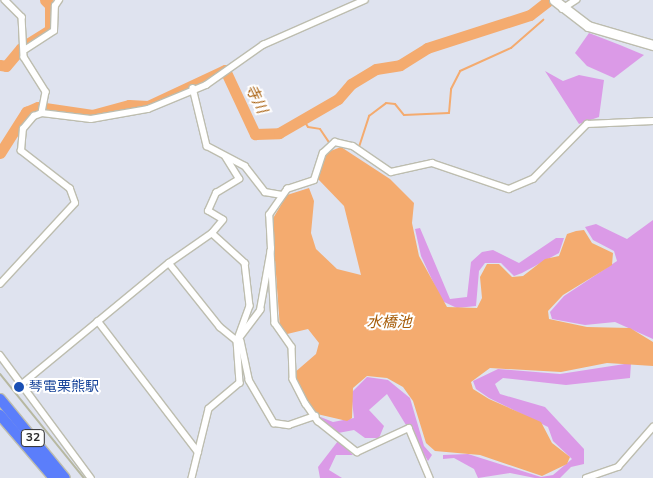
<!DOCTYPE html>
<html>
<head>
<meta charset="utf-8">
<style>
	body { margin:0 }
	#map { position:relative; width:653px; height:478px; overflow:hidden; background:#dfe3ef; font-family:"Nunito Sans","Noto Sans JP",sans-serif }
	div>[style] { position:absolute }
	.green>* { inset:0; background:#db9ae7 }
	.water>* { inset:0; background:#f4ab6f }
	.stream>* { height:2px; margin:-1px; padding:0 1px; transform-origin:1px; border-radius:1px; background:#f4ab6f }
	.river>* { height:11px; margin:-5.5px; padding:0 5.5px; transform-origin:5.5px; border-radius:5.5px; background:#f4ab6f }
	.roads { filter:drop-shadow(1px 0 #bdbdaf) drop-shadow(-1px 0 #bdbdaf) drop-shadow(0 1px #bdbdaf) drop-shadow(0 -1px #bdbdaf) }
	.minor>* { height:5.5px; margin:-2.75px; padding:0 2.75px; transform-origin:2.75px; border-radius:2.75px; background:#fff }
	.secondary>* { height:9px; margin:-4.5px; padding:0 4.5px; transform-origin:4.5px; border-radius:4.5px; background:#fff }
	.trunk>* { height:10px; margin:-5px; padding:0 5px; transform-origin:5px; border-radius:5px; background:#5b7efb }
	.rail>* { height:2px; margin:-1px; padding:0 1px; transform-origin:1px; border-radius:1px; background:#b7b8a1 }
	.dots>* { width:14px; height:14px; translate:-50% -50%; box-sizing:border-box; border:2px solid #fff; border-radius:50% }
	span { translate:-50% -50%; white-space:nowrap; text-align:center; line-height:1.15; -webkit-text-stroke:4px #fff; paint-order:stroke }
	.shield-label span { padding:1px 4px; background:#fff; border:1px solid; border-radius:4px; -webkit-text-stroke-width:0 }
	.shield-label { font-size:12px; color:#2d2d2d; font-weight:700 }
	.transit-label { font-size:14px; color:#164399 }
	.left { translate:0 -50%; text-align:left }
	.water-label { font-size:15px; color:#a65c08; font-style:italic }
</style>
</head>
<body>
<div id="map">
	<div class="green">
		<i style="clip-path:polygon(589px 33px,620px 45px,644px 55px,614px 78px,587px 66px,575px 53px)"></i>
		<i style="clip-path:polygon(545px 71px,563px 81px,579px 75px,604px 80px,599px 117px,579px 124px)"></i>
		<i style="clip-path:polygon(653px 220px,653px 339px,615px 322px,585px 325px,552px 319px,550px 312px,564px 296px,617px 261px,614px 251px,593px 240px,585px 227px,596px 224px,627px 239px)"></i>
		<i style="clip-path:polygon(420px 228px,450px 299px,467px 297px,471px 262px,482px 252px,493px 250px,519px 263px,556px 238px,564px 238px,559px 253px,522px 273px,514px 276px,501px 263px,485px 263px,479px 271px,476px 306px,457px 308px,442px 301px,434px 284px,421px 256px,415px 229px)"></i>
		<i style="clip-path:polygon(631px 363px,630px 378px,566px 385px,503px 378px,495px 384px,500px 394px,545px 407px,584px 449px,584px 464px,571px 467px,560px 478px,535px 478px,510px 473px,478px 478px,474px 469px,454px 458px,443px 459px,443px 455px,468px 454px,541px 477px,553px 475px,572px 459px,553px 441px,548px 427px,489px 398px,476px 389px,473px 381px,498px 369px,560px 374px)"></i>
		<i style="clip-path:polygon(367px 377px,388px 380px,410px 398px,424px 446px,432px 455px,428px 461px,387px 394px,369px 410px,384px 426px,379px 438px,365px 438px,354px 430px,338px 433px,318px 416px,333px 422px,354px 418px,351px 393px)"></i>
		<i style="clip-path:polygon(338px 441px,353px 455px,336px 455px,329px 470px,342px 478px,320px 478px,318px 467px)"></i>
	</div>
	<div class="water">
		<i style="clip-path:polygon(341px 147px,390px 179px,414px 203px,412px 223px,419px 256px,447px 307px,477px 308px,482px 298px,480px 277px,487px 264px,499px 264px,512px 277px,523px 276px,545px 259px,559px 256px,567px 234px,576px 231px,584px 230px,592px 243px,613px 253px,612px 265px,563px 295px,548px 311px,549px 319px,587px 327px,630px 328px,653px 342px,653px 366px,607px 363px,561px 372px,490px 368px,471px 382px,473px 389px,489px 399px,541px 422px,552px 443px,570px 457px,567px 464px,542px 476px,480px 455px,435px 451px,426px 443px,413px 401px,403px 387px,387px 378px,367px 376px,353px 388px,352px 418px,347px 421px,317px 414px,304px 396px,294px 373px,316px 354px,319px 343px,308px 329px,283px 335px,280px 328px,272px 220px,287px 195px,309px 188px,314px 201px,311px 233px,316px 249px,337px 269px,361px 275px,344px 206px,318px 179px,325px 153px)"></i>
	</div>
	<div class="stream">
		<i style="left:303px;top:119px;width:9px;rotate:58deg"></i>
		<i style="left:308px;top:127px;width:12px;rotate:9deg"></i>
		<i style="left:320px;top:129px;width:18px;rotate:56deg"></i>
		<i style="left:359px;top:147px;width:33px;rotate:-72deg"></i>
		<i style="left:369px;top:116px;width:21px;rotate:-37deg"></i>
		<i style="left:386px;top:103px;width:9px;rotate:6deg"></i>
		<i style="left:395px;top:104px;width:14px;rotate:51deg"></i>
		<i style="left:404px;top:115px;width:45px;rotate:-2.5deg"></i>
		<i style="left:449px;top:113px;width:24px;rotate:-85deg"></i>
		<i style="left:451px;top:89px;width:20px;rotate:-63deg"></i>
		<i style="left:460px;top:71px;width:56px;rotate:-24.3deg"></i>
		<i style="left:511px;top:48px;width:43px;rotate:-41.2deg"></i>
	</div>
	<div class="river">
		<i style="left:0;top:65px;width:6px;rotate:9deg"></i>
		<i style="left:6px;top:66px;width:23px;rotate:-50deg"></i>
		<i style="left:21px;top:48px;width:34px;rotate:-32deg"></i>
		<i style="left:50px;top:30px;width:25px;rotate:-90deg"></i>
		<i style="left:50px;top:5px;width:7px;rotate:-135deg"></i>
		<i style="left:0;top:153px;width:49px;rotate:-57.6deg"></i>
		<i style="left:26px;top:112px;width:13px;rotate:-23deg"></i>
		<i style="left:38px;top:107px;width:55px;rotate:8.4deg"></i>
		<i style="left:92px;top:115px;width:38px;rotate:-15deg"></i>
		<i style="left:129px;top:105px;width:19px;rotate:3deg"></i>
		<i style="left:148px;top:106px;width:85px;rotate:-25.1deg"></i>
		<i style="left:225px;top:70px;width:71px;rotate:64.9deg"></i>
		<i style="left:255px;top:134px;width:24px;rotate:-2deg"></i>
		<i style="left:279px;top:133px;width:68px;rotate:-30deg"></i>
		<i style="left:338px;top:99px;width:20px;rotate:-49deg"></i>
		<i style="left:351px;top:84px;width:29px;rotate:-31deg"></i>
		<i style="left:376px;top:69px;width:24px;rotate:-9deg"></i>
		<i style="left:400px;top:65px;width:32px;rotate:-32deg"></i>
		<i style="left:427px;top:48px;width:108px;rotate:-17.8deg"></i>
		<i style="left:530px;top:15px;width:23px;rotate:-38deg"></i>
	</div>
	<div class="roads">
		<div class="minor">
			<i style="left:5px;top:0;width:24px;rotate:45deg"></i>
			<i style="left:22px;top:17px;width:40px;rotate:87.1deg"></i>
			<i style="left:24px;top:57px;width:41px;rotate:57.8deg"></i>
			<i style="left:46px;top:92px;width:21px;rotate:101deg"></i>
			<i style="left:562px;top:9px;width:17px;rotate:-33deg"></i>
			<i style="left:26px;top:49px;width:33px;rotate:-33deg"></i>
			<i style="left:54px;top:31px;width:25px;rotate:-88deg"></i>
			<i style="left:55px;top:6px;width:7px;rotate:-56deg"></i>
			<i style="left:193px;top:88px;width:60px;rotate:76.4deg"></i>
			<i style="left:207px;top:146px;width:43px;rotate:27.8deg"></i>
			<i style="left:245px;top:166px;width:33px;rotate:52deg"></i>
			<i style="left:265px;top:192px;width:17px;rotate:10deg"></i>
			<i style="left:212px;top:233px;width:17px;rotate:-50deg"></i>
			<i style="left:223px;top:220px;width:17px;rotate:-149deg"></i>
			<i style="left:208px;top:211px;width:20px;rotate:-66deg"></i>
			<i style="left:216px;top:193px;width:27px;rotate:-31deg"></i>
			<i style="left:239px;top:179px;width:25px;rotate:-122deg"></i>
			<i style="left:271px;top:251px;width:72px;rotate:86.8deg"></i>
			<i style="left:275px;top:323px;width:29px;rotate:55deg"></i>
			<i style="left:292px;top:347px;width:32px;rotate:88deg"></i>
			<i style="left:293px;top:379px;width:28px;rotate:63deg"></i>
			<i style="left:306px;top:404px;width:21px;rotate:55deg"></i>
			<i style="left:318px;top:421px;width:50px;rotate:38.5deg"></i>
			<i style="left:357px;top:452px;width:57px;rotate:-24.8deg"></i>
			<i style="left:409px;top:428px;width:54px;rotate:67.2deg"></i>
			<i style="left:169px;top:263px;width:52px;rotate:-34.9deg"></i>
			<i style="left:212px;top:233px;width:45px;rotate:42.3deg"></i>
			<i style="left:245px;top:263px;width:43px;rotate:83.4deg"></i>
			<i style="left:250px;top:306px;width:37px;rotate:110deg"></i>
			<i style="left:237px;top:341px;width:42px;rotate:85.9deg"></i>
			<i style="left:240px;top:383px;width:40px;rotate:140deg"></i>
			<i style="left:209px;top:409px;width:71px;rotate:103.8deg"></i>
			<i style="left:0;top:284px;width:110px;rotate:-47.2deg"></i>
			<i style="left:75px;top:203px;width:15px;rotate:-110deg"></i>
			<i style="left:70px;top:189px;width:62px;rotate:-142.2deg"></i>
			<i style="left:21px;top:151px;width:22px;rotate:-85deg"></i>
			<i style="left:23px;top:129px;width:17px;rotate:-50deg"></i>
			<i style="left:34px;top:116px;width:9px;rotate:-21deg"></i>
			<i style="left:42px;top:113px;width:49px;rotate:7deg"></i>
			<i style="left:91px;top:119px;width:58px;rotate:-10deg"></i>
			<i style="left:148px;top:109px;width:63px;rotate:-22.5deg"></i>
			<i style="left:206px;top:85px;width:70px;rotate:-35.1deg"></i>
			<i style="left:263px;top:45px;width:111px;rotate:-23.8deg"></i>
			<i style="left:98px;top:321px;width:165px;rotate:52.6deg"></i>
			<i style="left:237px;top:341px;width:39px;rotate:-53deg"></i>
			<i style="left:260px;top:310px;width:62px;rotate:-79.8deg"></i>
			<i style="left:271px;top:249px;width:34px;rotate:-93deg"></i>
			<i style="left:269px;top:215px;width:32px;rotate:-55deg"></i>
			<i style="left:287px;top:189px;width:28px;rotate:-18deg"></i>
			<i style="left:314px;top:180px;width:28px;rotate:-72deg"></i>
			<i style="left:323px;top:153px;width:16px;rotate:-43deg"></i>
			<i style="left:335px;top:142px;width:18px;rotate:13deg"></i>
			<i style="left:353px;top:146px;width:46px;rotate:34.4deg"></i>
			<i style="left:391px;top:172px;width:42px;rotate:-12.4deg"></i>
			<i style="left:432px;top:163px;width:81px;rotate:18.7deg"></i>
			<i style="left:509px;top:189px;width:26px;rotate:-23deg"></i>
			<i style="left:533px;top:179px;width:77px;rotate:-45.5deg"></i>
			<i style="left:587px;top:124px;width:66px;rotate:-2.6deg"></i>
			<i style="left:241px;top:341px;width:40px;rotate:78deg"></i>
			<i style="left:249px;top:380px;width:50px;rotate:59.8deg"></i>
			<i style="left:274px;top:423px;width:15px;rotate:8deg"></i>
			<i style="left:289px;top:425px;width:28px;rotate:-19deg"></i>
			<i style="left:0;top:355px;width:153px;rotate:53.5deg"></i>
			<i style="left:22px;top:384px;width:190px;rotate:-39.5deg"></i>
			<i style="left:169px;top:263px;width:82px;rotate:51.4deg"></i>
			<i style="left:220px;top:327px;width:22px;rotate:39deg"></i>
			<i style="left:586px;top:478px;width:34px;rotate:-19deg"></i>
			<i style="left:618px;top:467px;width:53px;rotate:-48.8deg"></i>
		</div>
		<div class="secondary">
			<i style="left:554px;top:0;width:43px;rotate:37.4deg"></i>
			<i style="left:588px;top:26px;width:68px;rotate:16.3deg"></i>
		</div>
		<div class="trunk">
			<i style="left:0;top:399px;width:102px;rotate:50.6deg"></i>
			<i style="left:0;top:415px;width:83px;rotate:49.4deg"></i>
		</div>
	</div>
	<div class="rail">
		<i style="left:0;top:374px;width:134px;rotate:51.1deg"></i>
	</div>
	<div class="dots">
		<i style="left:19px;top:387px;background:#1a4fb4"></i>
	</div>
	<div class="shield-label">
		<span style="left:33px;top:438px">32</span>
	</div>
	<div class="transit-label">
		<span class="left" style="left:29px;top:387px">琴電栗熊駅</span>
	</div>
	<div class="water-label">
		<span style="left:256px;top:99px;rotate:64deg">寺川</span>
		<span style="left:389px;top:323px">水橋池</span>
	</div>
</div>
</body>
</html>
